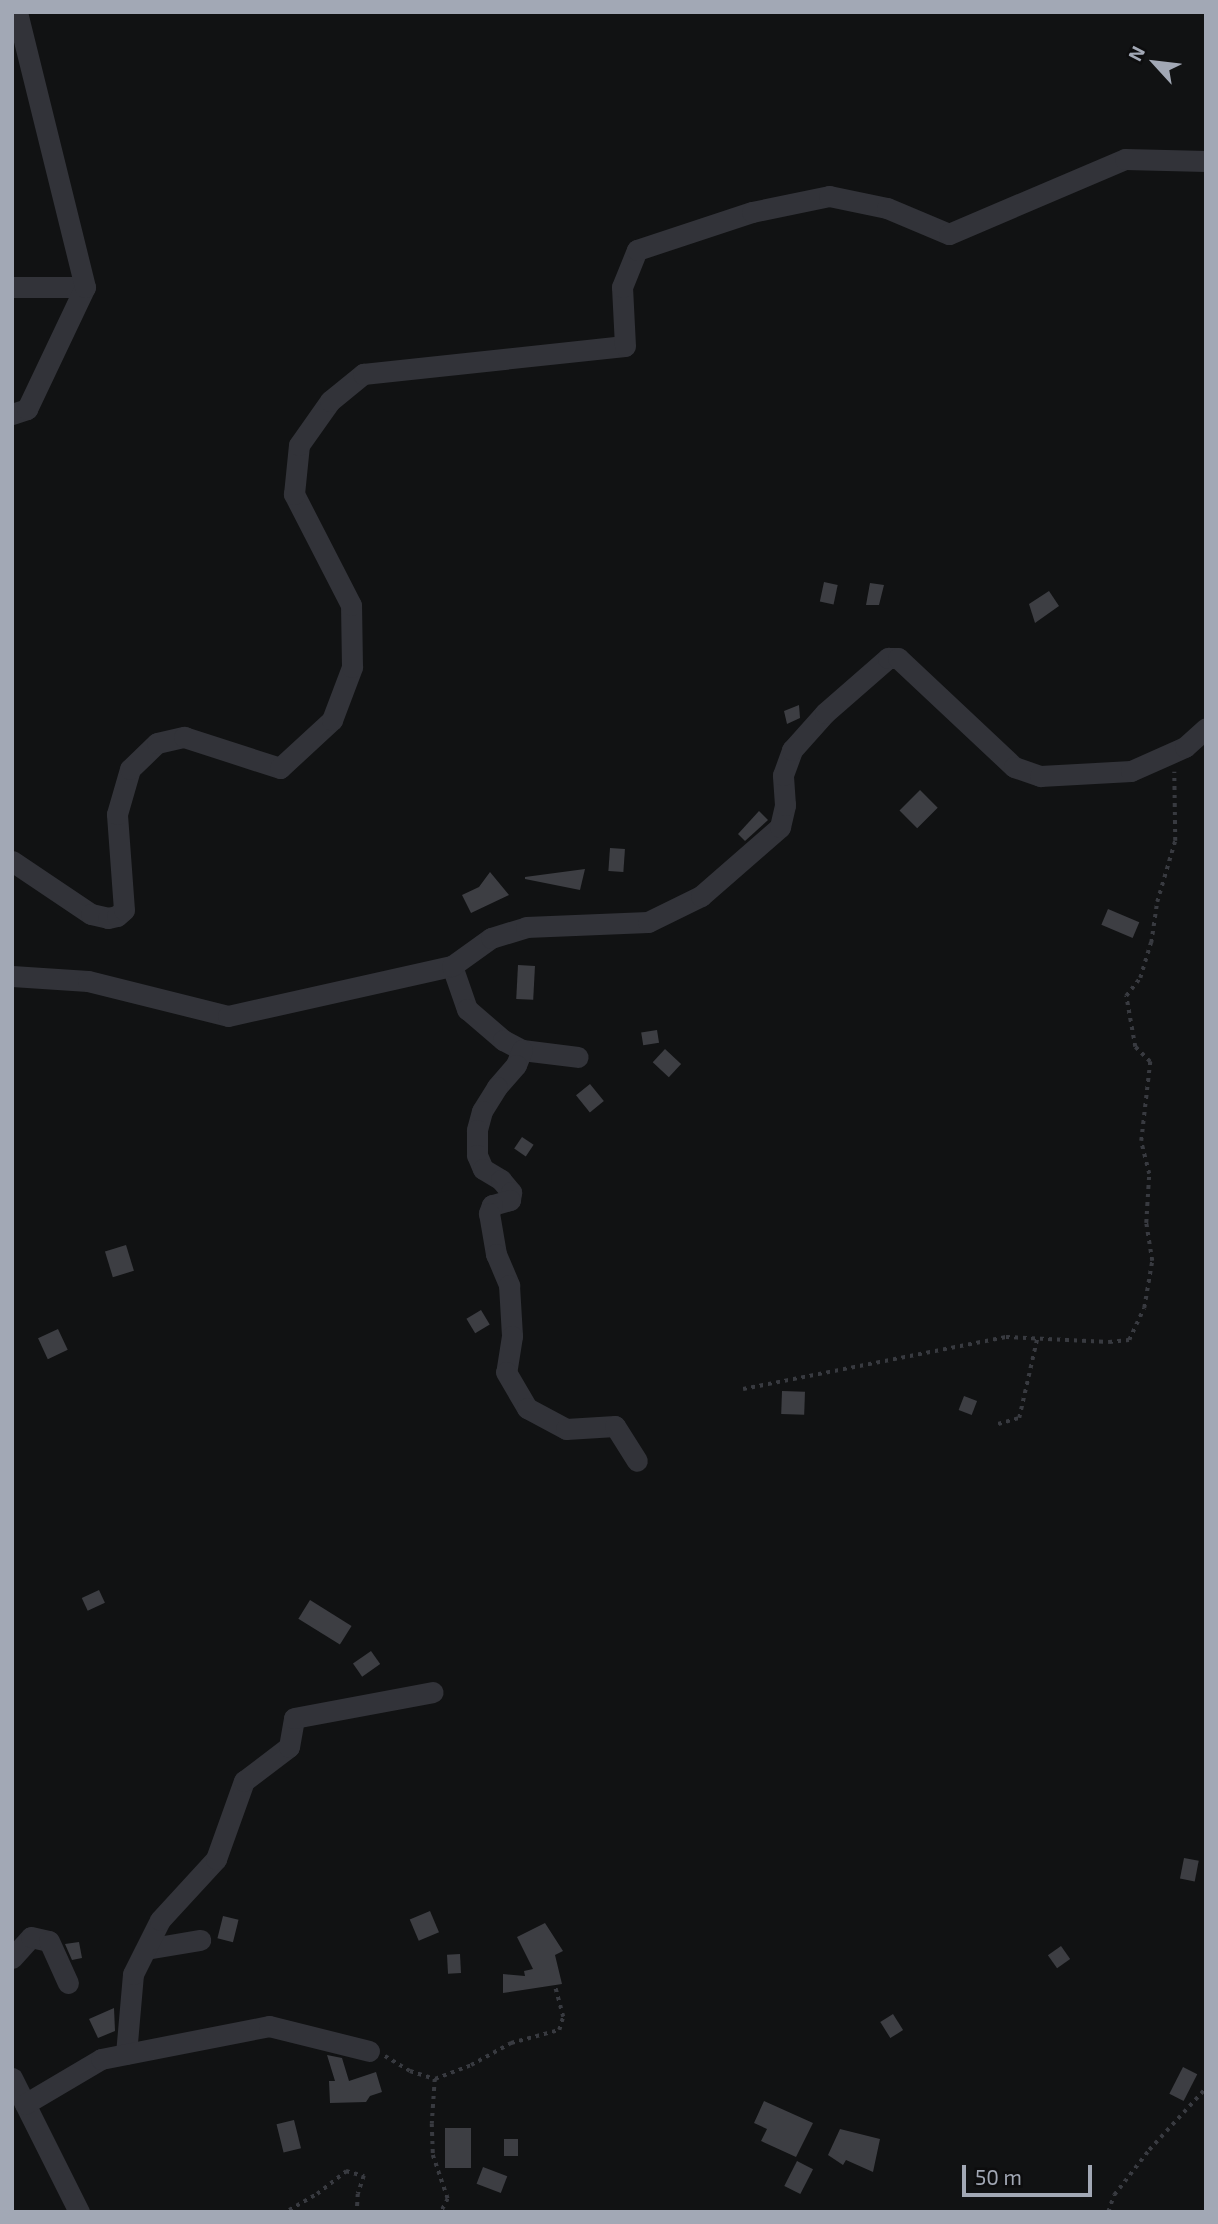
<!DOCTYPE html>
<html>
<head>
<meta charset="utf-8">
<style>
	body { margin:0 }
	#map { position:relative; width:1218px; height:2224px; overflow:hidden; background:#111213; font-family:"Exo 2",sans-serif }
	div>[style] { position:absolute }
	.building>* { inset:0; background:#3d3e43; transform-origin:0 0 }
	.path>* { height:3.5px; margin-top:-1.75px; transform-origin:0; background:repeating-linear-gradient(90deg,#383a40 0 3.5px,transparent 0 8.5px) }
	.minor>* { height:21px; margin:-10.5px; padding:0 10.5px; transform-origin:10.5px; border-radius:10.5px; background:#323339 }
	span { translate:-50% -50%; white-space:nowrap; text-align:center; line-height:1.15; -webkit-text-stroke:5px #0d0d0e; paint-order:stroke }
	.frame { position:absolute; inset:0; border:14px solid #a2a8b5; pointer-events:none }
	.north { position:absolute; left:1120px; top:28px; width:70px; height:70px; -webkit-text-stroke:5px #0d0d0e; paint-order:stroke; rotate:297deg; font-size:19px; font-weight:700; line-height:28px; text-align:center; color:#a2a8b5 }
	.north::after { content:''; display:block; margin:auto; width:24px; height:32px; background:#a2a8b5; clip-path:polygon(50% 0,100% 100%,50% 72%,0 100%) }
	.scale { position:absolute; left:962px; top:2165px; width:130px; height:32px; box-sizing:border-box; border:4px solid #a2a8b5; border-top:0; padding-left:9px; font-size:21px; line-height:24px; white-space:nowrap; color:#a2a8b5; -webkit-text-stroke:5px #0d0d0e; paint-order:stroke }
</style>
</head>
<body>
<div id="map">
	<div class="building">
		<i style="left:824px;top:582px;width:14px;height:20px;rotate:12deg"></i>
		<i style="clip-path:polygon(870px 583px,884px 585px,879px 605px,866px 605px)"></i>
		<i style="clip-path:polygon(1049px 591px,1059px 606px,1035px 623px,1029px 604px)"></i>
		<i style="clip-path:polygon(799px 705px,800px 718px,787px 724px,784px 711px)"></i>
		<i style="left:920px;top:790px;width:25px;height:29px;rotate:45deg"></i>
		<i style="clip-path:polygon(759px 811px,768px 820px,745px 841px,738px 834px)"></i>
		<i style="left:610px;top:848px;width:15px;height:23px;rotate:4deg"></i>
		<i style="clip-path:polygon(585px 869px,580px 890px,525px 879px,525px 877px)"></i>
		<i style="clip-path:polygon(490px 872px,509px 895px,471px 913px,462px 895px,479px 887px)"></i>
		<i style="left:1108px;top:909px;width:34px;height:17px;rotate:23deg"></i>
		<i style="left:518px;top:965px;width:17px;height:34px;rotate:3deg"></i>
		<i style="left:657px;top:1030px;width:13px;height:16px;rotate:81deg"></i>
		<i style="left:665px;top:1049px;width:22px;height:18px;rotate:43deg"></i>
		<i style="left:590px;top:1084px;width:22px;height:18px;rotate:51deg"></i>
		<i style="left:522px;top:1137px;width:14px;height:14px;rotate:34deg"></i>
		<i style="left:126px;top:1245px;width:27px;height:22px;rotate:73deg"></i>
		<i style="left:481px;top:1310px;width:17px;height:17px;rotate:59deg"></i>
		<i style="left:58px;top:1329px;width:23px;height:22px;rotate:65deg"></i>
		<i style="left:782px;top:1391px;width:23px;height:23px;rotate:2deg"></i>
		<i style="left:964px;top:1396px;width:14px;height:15px;rotate:21deg"></i>
		<i style="left:99px;top:1590px;width:14px;height:19px;rotate:65deg"></i>
		<i style="left:310px;top:1600px;width:49px;height:22px;rotate:32deg"></i>
		<i style="left:371px;top:1651px;width:16px;height:22px;rotate:55deg"></i>
		<i style="left:1184px;top:1858px;width:15px;height:21px;rotate:11deg"></i>
		<i style="left:430px;top:1911px;width:23px;height:22px;rotate:67deg"></i>
		<i style="left:223px;top:1916px;width:16px;height:23px;rotate:14deg"></i>
		<i style="clip-path:polygon(545px 1923px,563px 1951px,555px 1955px,562px 1984px,503px 1993px,503px 1974px,525px 1976px,524px 1971px,533px 1969px,517px 1937px)"></i>
		<i style="clip-path:polygon(79px 1942px,82px 1958px,72px 1960px,65px 1944px)"></i>
		<i style="left:1061px;top:1946px;width:16px;height:16px;rotate:55deg"></i>
		<i style="left:460px;top:1954px;width:19px;height:13px;rotate:87deg"></i>
		<i style="clip-path:polygon(114px 2008px,115px 2031px,98px 2038px,89px 2019px)"></i>
		<i style="left:893px;top:2014px;width:19px;height:15px;rotate:58deg"></i>
		<i style="clip-path:polygon(327px 2055px,342px 2058px,349px 2081px,376px 2072px,382px 2092px,370px 2096px,366px 2102px,330px 2103px,329px 2081px,335px 2081px)"></i>
		<i style="left:1183px;top:2067px;width:16px;height:30px;rotate:27deg"></i>
		<i style="clip-path:polygon(764px 2101px,813px 2123px,796px 2157px,761px 2141px,767px 2129px,754px 2123px)"></i>
		<i style="left:294px;top:2120px;width:29px;height:18px;rotate:76deg"></i>
		<i style="left:445px;top:2128px;width:26px;height:40px"></i>
		<i style="clip-path:polygon(840px 2129px,880px 2139px,873px 2172px,846px 2160px,843px 2165px,828px 2155px)"></i>
		<i style="left:504px;top:2139px;width:14px;height:17px"></i>
		<i style="left:797px;top:2161px;width:18px;height:28px;rotate:27deg"></i>
		<i style="left:483px;top:2167px;width:26px;height:18px;rotate:21deg"></i>
	</div>
	<div class="path">
		<i style="left:743px;top:1389px;width:268px;rotate:-11.2deg"></i>
		<i style="left:1006px;top:1337px;width:103px;rotate:2.8deg"></i>
		<i style="left:1109px;top:1342px;width:20px;rotate:-6deg"></i>
		<i style="left:1129px;top:1340px;width:35px;rotate:-65deg"></i>
		<i style="left:1144px;top:1308px;width:48px;rotate:-80.3deg"></i>
		<i style="left:1152px;top:1261px;width:38px;rotate:-99deg"></i>
		<i style="left:1146px;top:1223px;width:49px;rotate:-86.5deg"></i>
		<i style="left:1149px;top:1174px;width:34px;rotate:-104deg"></i>
		<i style="left:1141px;top:1141px;width:80px;rotate:-83.5deg"></i>
		<i style="left:1150px;top:1062px;width:21px;rotate:-135deg"></i>
		<i style="left:1135px;top:1047px;width:52px;rotate:-100deg"></i>
		<i style="left:1126px;top:996px;width:23px;rotate:-52deg"></i>
		<i style="left:1140px;top:978px;width:37px;rotate:-73deg"></i>
		<i style="left:1151px;top:943px;width:41px;rotate:-81.7deg"></i>
		<i style="left:1157px;top:902px;width:64px;rotate:-73.6deg"></i>
		<i style="left:1175px;top:841px;width:69px;rotate:-90.8deg"></i>
		<i style="left:998px;top:1424px;width:22px;rotate:-16deg"></i>
		<i style="left:1019px;top:1418px;width:81px;rotate:-77.2deg"></i>
		<i style="left:385px;top:2056px;width:29px;rotate:31deg"></i>
		<i style="left:410px;top:2071px;width:26px;rotate:18deg"></i>
		<i style="left:435px;top:2079px;width:39px;rotate:-21deg"></i>
		<i style="left:471px;top:2065px;width:46px;rotate:-28.8deg"></i>
		<i style="left:511px;top:2043px;width:50px;rotate:-15.2deg"></i>
		<i style="left:559px;top:2030px;width:14px;rotate:-73deg"></i>
		<i style="left:563px;top:2017px;width:30px;rotate:-105deg"></i>
		<i style="left:435px;top:2079px;width:45px;rotate:93.8deg"></i>
		<i style="left:432px;top:2124px;width:31px;rotate:88deg"></i>
		<i style="left:433px;top:2155px;width:46px;rotate:71.2deg"></i>
		<i style="left:448px;top:2199px;width:15px;rotate:118deg"></i>
		<i style="left:289px;top:2210px;width:32px;rotate:-30deg"></i>
		<i style="left:317px;top:2194px;width:37px;rotate:-38deg"></i>
		<i style="left:346px;top:2171px;width:19px;rotate:16deg"></i>
		<i style="left:364px;top:2176px;width:19px;rotate:108deg"></i>
		<i style="left:358px;top:2194px;width:18px;rotate:93deg"></i>
		<i style="left:1108px;top:2212px;width:18px;rotate:-71deg"></i>
		<i style="left:1114px;top:2195px;width:57px;rotate:-52.1deg"></i>
		<i style="left:1149px;top:2150px;width:84px;rotate:-47.4deg"></i>
	</div>
	<div class="minor">
		<i style="left:12px;top:287px;width:73px"></i>
		<i style="left:12px;top:414px;width:16px;rotate:-18deg"></i>
		<i style="left:27px;top:409px;width:135px;rotate:-64.6deg"></i>
		<i style="left:85px;top:287px;width:283px;rotate:-103.9deg"></i>
		<i style="left:12px;top:861px;width:95px;rotate:33.9deg"></i>
		<i style="left:91px;top:914px;width:17px;rotate:13deg"></i>
		<i style="left:108px;top:918px;width:9px;rotate:-13deg"></i>
		<i style="left:117px;top:916px;width:9px;rotate:-41deg"></i>
		<i style="left:124px;top:910px;width:96px;rotate:-94.2deg"></i>
		<i style="left:117px;top:814px;width:47px;rotate:-73.9deg"></i>
		<i style="left:130px;top:769px;width:37px;rotate:-44deg"></i>
		<i style="left:157px;top:743px;width:28px;rotate:-13deg"></i>
		<i style="left:184px;top:737px;width:101px;rotate:17.9deg"></i>
		<i style="left:280px;top:768px;width:71px;rotate:-42.7deg"></i>
		<i style="left:332px;top:720px;width:57px;rotate:-69.3deg"></i>
		<i style="left:352px;top:667px;width:62px;rotate:-90.9deg"></i>
		<i style="left:351px;top:605px;width:125px;rotate:-117.2deg"></i>
		<i style="left:294px;top:494px;width:49px;rotate:-84.2deg"></i>
		<i style="left:299px;top:445px;width:54px;rotate:-54.8deg"></i>
		<i style="left:330px;top:401px;width:43px;rotate:-39.3deg"></i>
		<i style="left:363px;top:374px;width:263px;rotate:-6.1deg"></i>
		<i style="left:625px;top:346px;width:59px;rotate:-92.9deg"></i>
		<i style="left:622px;top:287px;width:40px;rotate:-68deg"></i>
		<i style="left:637px;top:250px;width:121px;rotate:-18.3deg"></i>
		<i style="left:752px;top:212px;width:79px;rotate:-11.7deg"></i>
		<i style="left:829px;top:196px;width:59px;rotate:11.7deg"></i>
		<i style="left:887px;top:208px;width:67px;rotate:22.8deg"></i>
		<i style="left:949px;top:234px;width:191px;rotate:-23.1deg"></i>
		<i style="left:1125px;top:159px;width:81px;rotate:1.4deg"></i>
		<i style="left:452px;top:966px;width:46px;rotate:70.8deg"></i>
		<i style="left:467px;top:1009px;width:48px;rotate:40.7deg"></i>
		<i style="left:503px;top:1040px;width:21px;rotate:28deg"></i>
		<i style="left:522px;top:1050px;width:56px;rotate:7.1deg"></i>
		<i style="left:12px;top:976px;width:76px;rotate:3.8deg"></i>
		<i style="left:88px;top:981px;width:144px;rotate:14deg"></i>
		<i style="left:228px;top:1016px;width:230px;rotate:-12.6deg"></i>
		<i style="left:452px;top:966px;width:48px;rotate:-35.7deg"></i>
		<i style="left:491px;top:938px;width:37px;rotate:-17deg"></i>
		<i style="left:526px;top:927px;width:122px;rotate:-2.3deg"></i>
		<i style="left:648px;top:922px;width:59px;rotate:-26.1deg"></i>
		<i style="left:701px;top:896px;width:105px;rotate:-41.1deg"></i>
		<i style="left:780px;top:827px;width:23px;rotate:-77deg"></i>
		<i style="left:785px;top:805px;width:30px;rotate:-94deg"></i>
		<i style="left:783px;top:775px;width:27px;rotate:-70deg"></i>
		<i style="left:792px;top:750px;width:50px;rotate:-48.3deg"></i>
		<i style="left:825px;top:713px;width:84px;rotate:-41.1deg"></i>
		<i style="left:888px;top:658px;width:10px"></i>
		<i style="left:898px;top:658px;width:159px;rotate:43.2deg"></i>
		<i style="left:1014px;top:767px;width:28px;rotate:19deg"></i>
		<i style="left:1040px;top:776px;width:91px;rotate:-3.1deg"></i>
		<i style="left:1131px;top:771px;width:59px;rotate:-24deg"></i>
		<i style="left:1185px;top:747px;width:28px;rotate:-42deg"></i>
		<i style="left:522px;top:1050px;width:16px;rotate:112deg"></i>
		<i style="left:516px;top:1065px;width:29px;rotate:131deg"></i>
		<i style="left:497px;top:1087px;width:28px;rotate:122deg"></i>
		<i style="left:482px;top:1111px;width:20px;rotate:105deg"></i>
		<i style="left:477px;top:1130px;width:25px;rotate:90deg"></i>
		<i style="left:477px;top:1155px;width:15px;rotate:67deg"></i>
		<i style="left:483px;top:1169px;width:21px;rotate:31deg"></i>
		<i style="left:501px;top:1180px;width:16px;rotate:50deg"></i>
		<i style="left:511px;top:1192px;width:8px;rotate:97deg"></i>
		<i style="left:510px;top:1200px;width:19px;rotate:164deg"></i>
		<i style="left:492px;top:1205px;width:9px;rotate:111deg"></i>
		<i style="left:489px;top:1213px;width:42px;rotate:80.3deg"></i>
		<i style="left:496px;top:1254px;width:34px;rotate:67deg"></i>
		<i style="left:509px;top:1285px;width:51px;rotate:86.6deg"></i>
		<i style="left:512px;top:1336px;width:36px;rotate:99deg"></i>
		<i style="left:506px;top:1372px;width:42px;rotate:59.7deg"></i>
		<i style="left:527px;top:1408px;width:44px;rotate:28.3deg"></i>
		<i style="left:566px;top:1429px;width:49px;rotate:-3.5deg"></i>
		<i style="left:615px;top:1426px;width:41px;rotate:57.8deg"></i>
		<i style="left:146px;top:1949px;width:55px;rotate:-9.5deg"></i>
		<i style="left:12px;top:1958px;width:28px;rotate:-48deg"></i>
		<i style="left:31px;top:1937px;width:18px;rotate:13deg"></i>
		<i style="left:49px;top:1941px;width:46px;rotate:65.7deg"></i>
		<i style="left:126px;top:2054px;width:80px;rotate:-85deg"></i>
		<i style="left:133px;top:1974px;width:60px;rotate:-63.4deg"></i>
		<i style="left:160px;top:1920px;width:83px;rotate:-47.4deg"></i>
		<i style="left:216px;top:1859px;width:83px;rotate:-70.3deg"></i>
		<i style="left:244px;top:1781px;width:56px;rotate:-37.1deg"></i>
		<i style="left:289px;top:1747px;width:29px;rotate:-80deg"></i>
		<i style="left:294px;top:1718px;width:141px;rotate:-10.6deg"></i>
		<i style="left:12px;top:2078px;width:150px;rotate:63.4deg"></i>
		<i style="left:25px;top:2104px;width:88px;rotate:-30.6deg"></i>
		<i style="left:101px;top:2059px;width:171px;rotate:-11.1deg"></i>
		<i style="left:269px;top:2026px;width:103px;rotate:14deg"></i>
	</div>
	<div class="frame"></div>
	<div class="north">N</div>
	<div class="scale">50 m</div>
</div>
</body>
</html>
